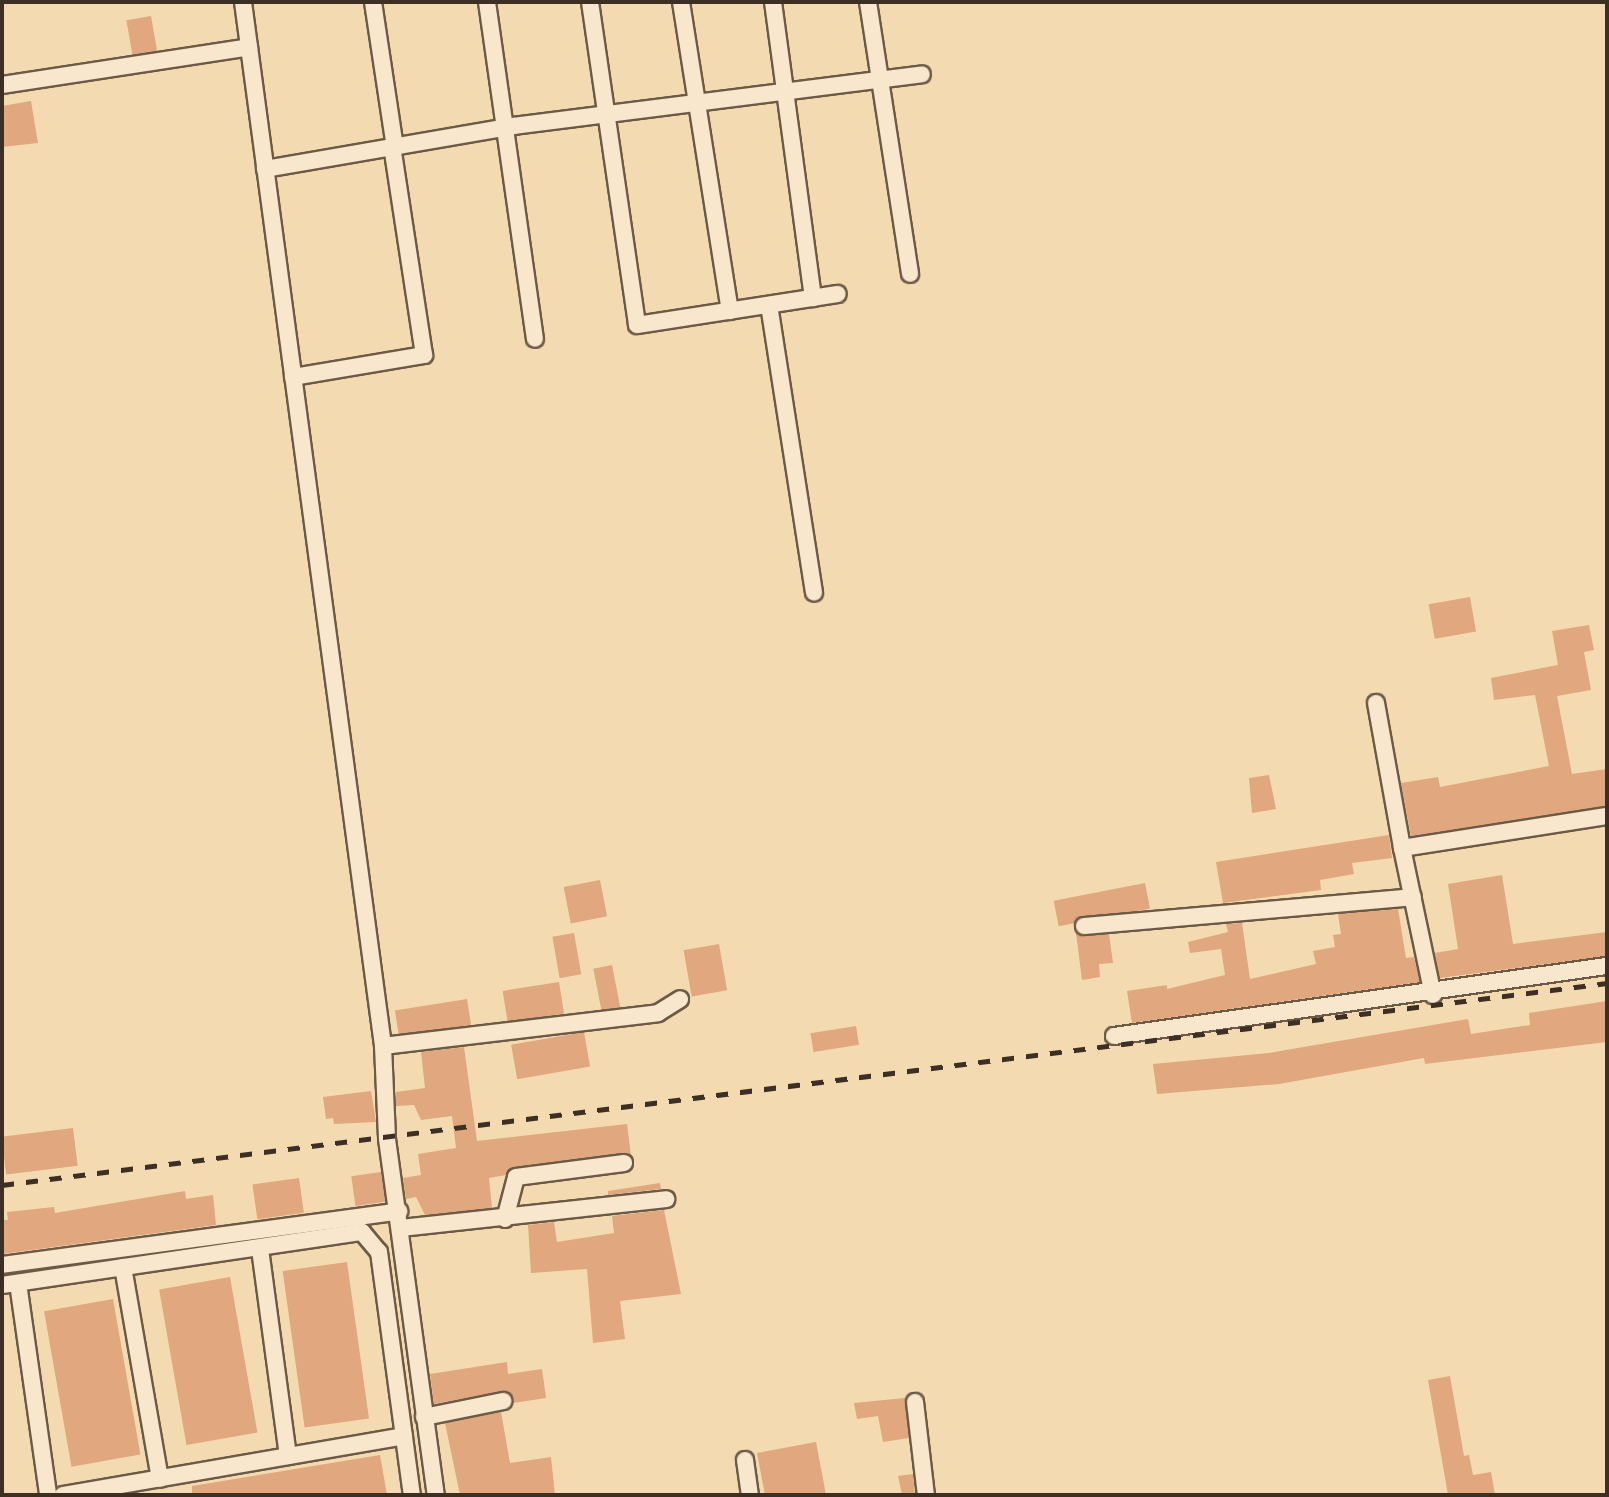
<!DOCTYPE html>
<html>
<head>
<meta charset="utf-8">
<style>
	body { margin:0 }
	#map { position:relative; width:1609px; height:1497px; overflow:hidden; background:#f4dab0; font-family:"IM FELL French Canon",serif }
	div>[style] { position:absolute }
	.building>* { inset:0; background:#e1a77e; transform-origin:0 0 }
	.roads { filter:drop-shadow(2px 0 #6c5a47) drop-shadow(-2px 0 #6c5a47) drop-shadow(0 2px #6c5a47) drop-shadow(0 -2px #6c5a47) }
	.street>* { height:16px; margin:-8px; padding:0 8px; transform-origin:8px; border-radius:8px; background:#f8e7cc }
	.rail>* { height:5px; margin-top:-2.5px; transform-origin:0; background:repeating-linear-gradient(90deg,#3e2f24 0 12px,transparent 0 24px) }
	span { translate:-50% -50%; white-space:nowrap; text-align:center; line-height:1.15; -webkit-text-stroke:5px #f8e7cc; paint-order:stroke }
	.frame { position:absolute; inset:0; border:4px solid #3e2f24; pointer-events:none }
</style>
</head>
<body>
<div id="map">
	<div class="building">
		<i style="left:151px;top:16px;width:36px;height:25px;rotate:80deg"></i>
		<i style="clip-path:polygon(31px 101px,38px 143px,2px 147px,2px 106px)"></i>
		<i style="left:1470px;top:597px;width:35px;height:42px;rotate:80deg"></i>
		<i style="clip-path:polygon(1589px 625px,1594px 650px,1584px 652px,1591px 690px,1557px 696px,1572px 774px,1607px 769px,1607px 806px,1411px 836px,1401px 783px,1438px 777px,1440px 787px,1549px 766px,1535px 695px,1494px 700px,1491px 678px,1558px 665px,1552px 631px)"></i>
		<i style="clip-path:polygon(1269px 775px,1276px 809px,1252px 813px,1249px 778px)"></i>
		<i style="clip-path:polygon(1389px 835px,1392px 858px,1352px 863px,1354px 874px,1320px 880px,1321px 890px,1223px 903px,1216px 862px)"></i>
		<i style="clip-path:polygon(1502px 875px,1513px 944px,1607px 932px,1607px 956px,1440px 978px,1435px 953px,1458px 949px,1448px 884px)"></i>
		<i style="left:600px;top:880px;width:37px;height:37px;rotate:79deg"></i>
		<i style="left:1145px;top:883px;width:26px;height:93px;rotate:79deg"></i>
		<i style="clip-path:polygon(1398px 909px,1406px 958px,1414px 957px,1420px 982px,1132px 1023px,1127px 991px,1167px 985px,1167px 989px,1225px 975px,1221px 949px,1190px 953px,1188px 942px,1228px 932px,1226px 924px,1242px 923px,1250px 979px,1316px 964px,1313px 951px,1335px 947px,1333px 935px,1341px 934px,1338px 914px)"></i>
		<i style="left:574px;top:933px;width:42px;height:22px;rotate:80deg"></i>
		<i style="clip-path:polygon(1076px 933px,1109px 934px,1113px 963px,1099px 964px,1100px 977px,1082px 980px)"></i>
		<i style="left:719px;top:944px;width:47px;height:36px;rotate:80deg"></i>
		<i style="left:612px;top:965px;width:43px;height:19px;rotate:79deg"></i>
		<i style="left:559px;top:982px;width:32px;height:57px;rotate:81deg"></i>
		<i style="left:467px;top:999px;width:26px;height:73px;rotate:81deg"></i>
		<i style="clip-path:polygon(1607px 1001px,1607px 1042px,1425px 1064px,1424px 1058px,1279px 1084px,1157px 1094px,1153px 1064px,1269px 1053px,1468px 1019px,1471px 1034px,1530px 1025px,1529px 1013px)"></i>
		<i style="left:856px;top:1026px;width:19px;height:46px;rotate:81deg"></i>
		<i style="left:584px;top:1032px;width:35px;height:74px;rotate:80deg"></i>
		<i style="clip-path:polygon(464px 1047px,477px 1141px,627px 1124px,631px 1156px,514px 1167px,506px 1175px,489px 1178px,492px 1208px,425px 1215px,416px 1197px,406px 1199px,403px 1178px,421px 1175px,418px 1154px,456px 1148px,452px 1116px,421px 1120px,414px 1105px,396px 1106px,396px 1092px,425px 1088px,421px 1052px)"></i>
		<i style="clip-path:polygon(371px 1091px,376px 1122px,334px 1124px,333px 1118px,326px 1119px,323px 1097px)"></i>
		<i style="left:73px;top:1128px;width:38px;height:72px;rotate:83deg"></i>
		<i style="left:381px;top:1172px;width:30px;height:30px;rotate:82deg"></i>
		<i style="left:299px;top:1178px;width:35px;height:47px;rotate:82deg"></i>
		<i style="clip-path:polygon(660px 1183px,661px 1189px,608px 1195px,608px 1191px)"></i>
		<i style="clip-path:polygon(185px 1191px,186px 1199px,213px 1195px,216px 1225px,2px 1254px,2px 1220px,8px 1220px,7px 1212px,54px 1207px,55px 1213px)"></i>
		<i style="clip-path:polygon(664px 1210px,681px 1294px,620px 1301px,625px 1339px,593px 1343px,587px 1269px,531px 1273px,528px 1225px,554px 1222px,557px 1242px,614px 1233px,612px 1216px)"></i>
		<i style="left:347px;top:1262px;width:158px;height:65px;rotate:82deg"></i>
		<i style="left:230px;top:1277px;width:158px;height:72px;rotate:80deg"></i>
		<i style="left:113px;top:1299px;width:158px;height:70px;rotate:80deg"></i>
		<i style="clip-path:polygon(507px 1362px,508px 1374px,542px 1369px,546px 1398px,513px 1403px,510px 1394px,502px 1391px,434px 1404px,430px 1374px)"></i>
		<i style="clip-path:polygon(1450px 1376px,1464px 1456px,1469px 1455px,1473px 1475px,1491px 1472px,1495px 1495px,1448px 1495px,1428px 1380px)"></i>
		<i style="clip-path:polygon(905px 1398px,909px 1438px,883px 1442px,878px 1416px,857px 1419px,854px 1403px)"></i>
		<i style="clip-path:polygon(501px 1412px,510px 1463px,551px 1457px,555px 1495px,460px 1495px,445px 1423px)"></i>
		<i style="clip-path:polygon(816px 1442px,826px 1495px,765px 1495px,757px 1453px)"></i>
		<i style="clip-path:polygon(380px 1455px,387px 1495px,192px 1495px,192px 1486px)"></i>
		<i style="clip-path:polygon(913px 1474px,915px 1495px,902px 1495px,898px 1476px)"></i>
	</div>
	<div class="roads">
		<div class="street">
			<i style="left:243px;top:2px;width:1053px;rotate:82.36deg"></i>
			<i style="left:383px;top:1046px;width:93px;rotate:87.5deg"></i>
			<i style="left:387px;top:1139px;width:359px;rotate:82.2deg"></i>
			<i style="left:373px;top:2px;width:147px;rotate:81.4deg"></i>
			<i style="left:487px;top:2px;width:340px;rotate:81.9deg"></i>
			<i style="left:590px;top:2px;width:326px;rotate:81.7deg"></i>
			<i style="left:637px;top:325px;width:203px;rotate:-8.8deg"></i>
			<i style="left:681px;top:2px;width:313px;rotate:81deg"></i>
			<i style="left:773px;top:2px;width:299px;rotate:82.3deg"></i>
			<i style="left:868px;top:2px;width:275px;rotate:81.2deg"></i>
			<i style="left:2px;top:85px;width:250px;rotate:-8.7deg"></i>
			<i style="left:265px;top:169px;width:252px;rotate:-9.8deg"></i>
			<i style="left:513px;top:126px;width:412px;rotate:-7.2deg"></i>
			<i style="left:769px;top:305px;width:291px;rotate:81.1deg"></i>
			<i style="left:293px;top:377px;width:133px;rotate:-9.5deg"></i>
			<i style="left:424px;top:355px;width:210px;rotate:-98.7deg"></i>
			<i style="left:1376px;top:703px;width:147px;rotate:79.8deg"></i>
			<i style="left:1084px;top:926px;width:330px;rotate:-5deg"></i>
			<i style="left:1433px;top:995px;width:150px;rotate:-101.9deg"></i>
			<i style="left:1402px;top:848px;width:207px;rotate:-8.9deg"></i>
			<i style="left:1114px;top:1036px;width:498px;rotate:-8.1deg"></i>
			<i style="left:383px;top:1046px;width:277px;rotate:-6.8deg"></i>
			<i style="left:658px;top:1013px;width:26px;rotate:-32deg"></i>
			<i style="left:505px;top:1219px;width:43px;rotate:-75.3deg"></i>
			<i style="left:516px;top:1177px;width:109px;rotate:-7.4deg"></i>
			<i style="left:401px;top:1228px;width:267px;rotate:-6.2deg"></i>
			<i style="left:260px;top:1249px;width:209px;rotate:82.3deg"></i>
			<i style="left:2px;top:1265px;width:401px;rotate:-7.7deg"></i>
			<i style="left:123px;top:1267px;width:215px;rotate:80.1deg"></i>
			<i style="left:18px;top:1283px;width:214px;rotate:81.9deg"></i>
			<i style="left:2px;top:1285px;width:364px;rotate:-8.4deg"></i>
			<i style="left:362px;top:1232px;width:26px;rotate:50deg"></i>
			<i style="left:379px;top:1252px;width:245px;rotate:82.3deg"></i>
			<i style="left:915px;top:1402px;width:94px;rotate:83.3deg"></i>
			<i style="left:424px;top:1417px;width:81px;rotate:-11.4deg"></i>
			<i style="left:745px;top:1460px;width:35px;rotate:82deg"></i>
			<i style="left:63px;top:1495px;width:346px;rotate:-9.8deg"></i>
		</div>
	</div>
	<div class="rail">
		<i style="left:2px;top:1185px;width:1618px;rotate:-7.17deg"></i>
	</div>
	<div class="frame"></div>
</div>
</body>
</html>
